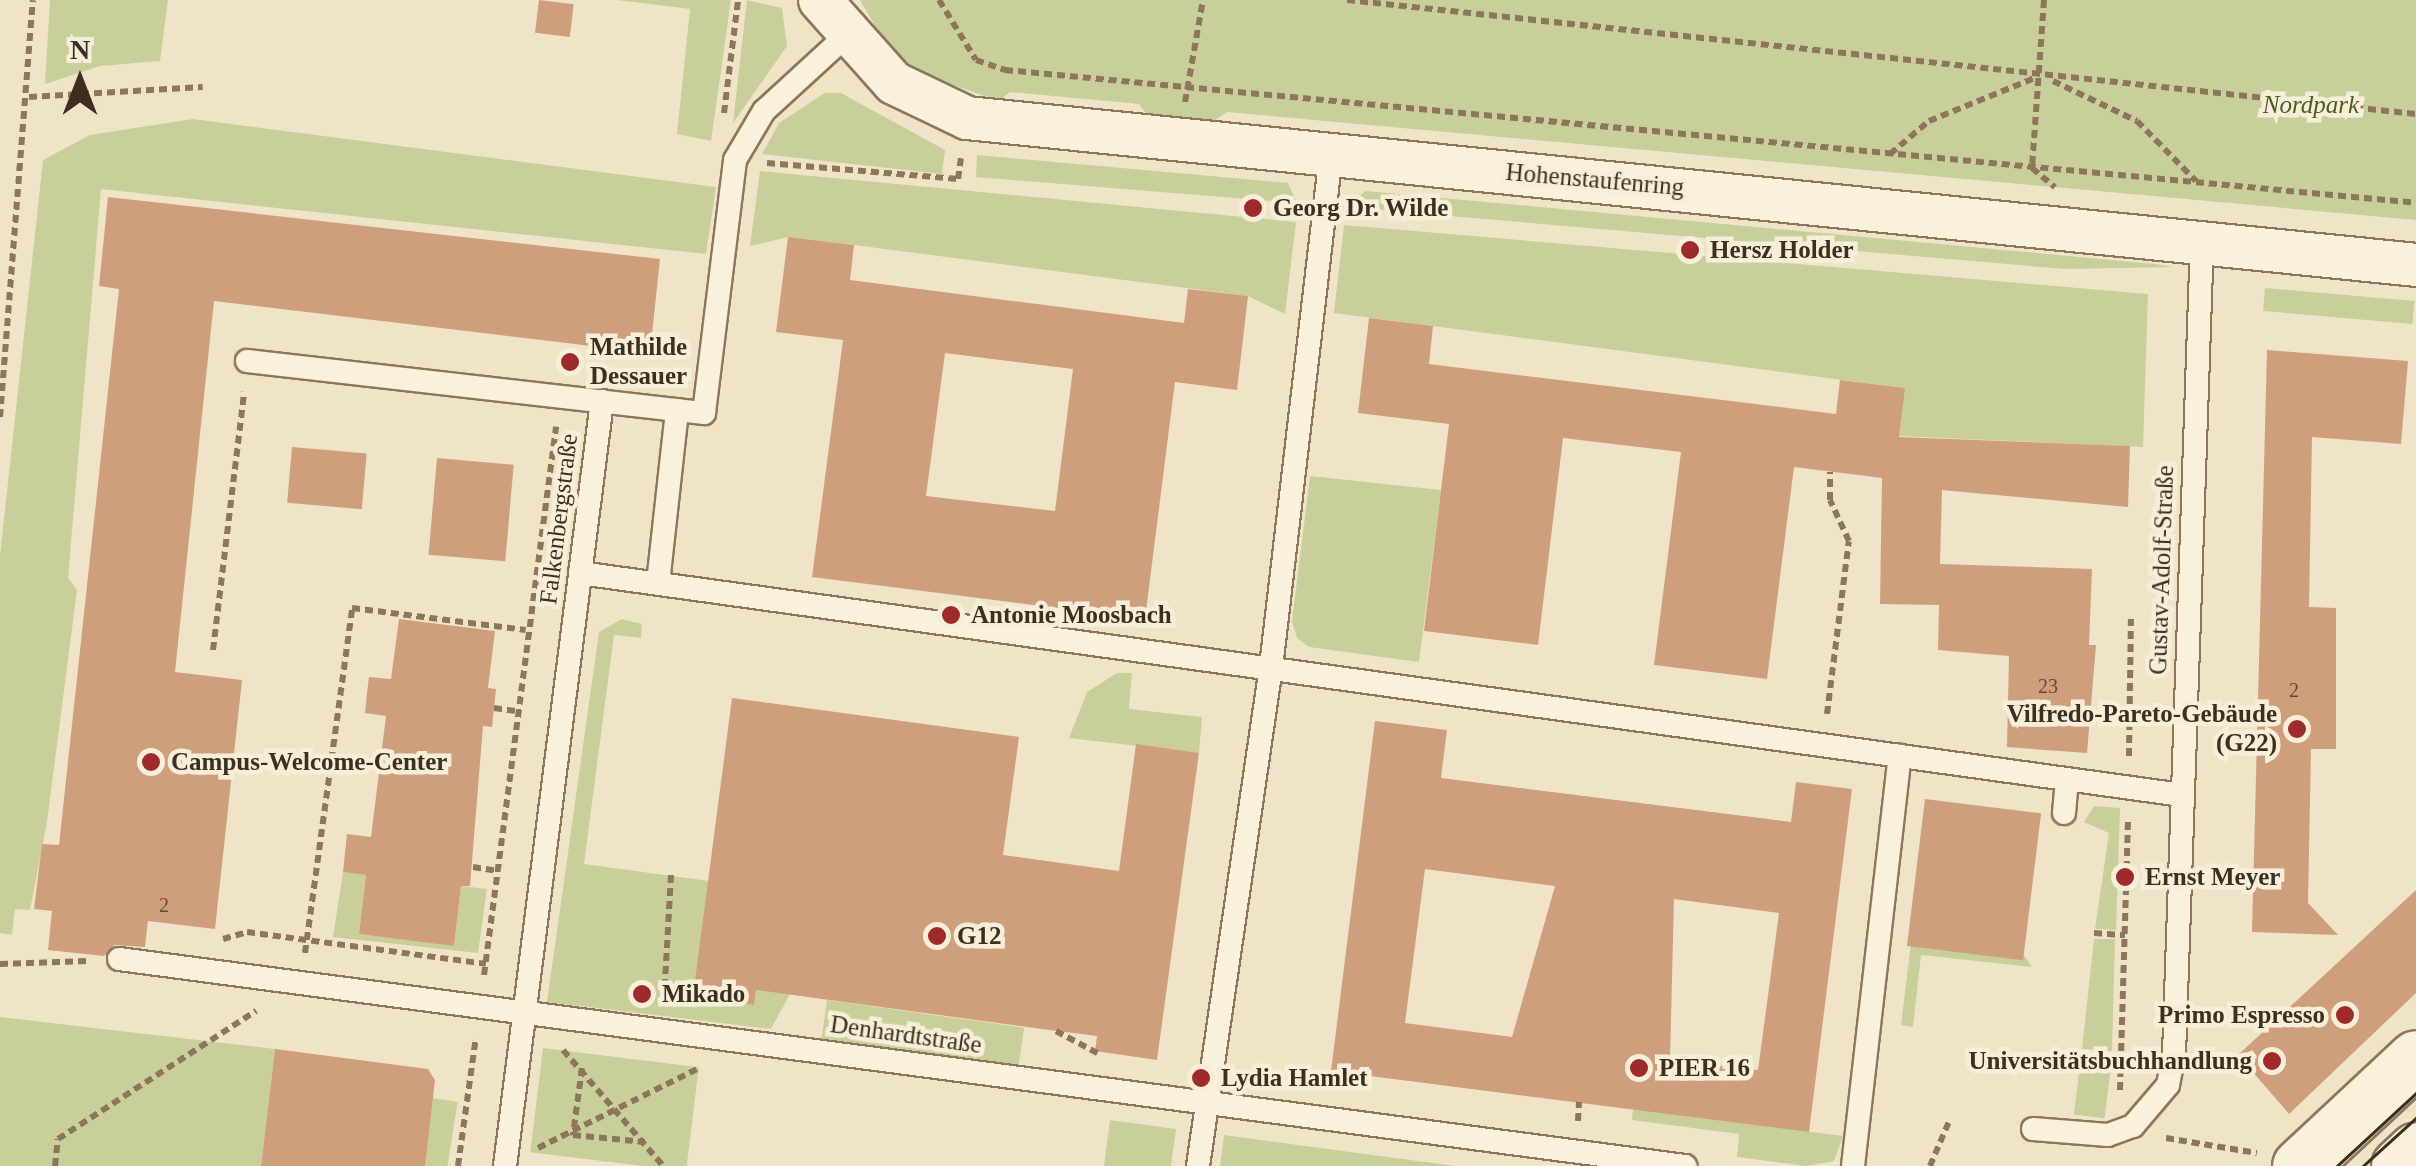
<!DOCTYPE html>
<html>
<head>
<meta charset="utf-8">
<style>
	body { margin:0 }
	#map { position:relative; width:2416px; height:1166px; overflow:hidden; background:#f0e4c8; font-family:Georgia,serif }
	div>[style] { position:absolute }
	.green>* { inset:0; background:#c9cf9b; transform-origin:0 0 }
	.building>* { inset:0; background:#cf9f7d; transform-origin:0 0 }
	.path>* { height:6px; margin-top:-3px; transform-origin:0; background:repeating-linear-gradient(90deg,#8d765c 0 8px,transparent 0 13px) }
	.roads { filter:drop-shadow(2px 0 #8d765c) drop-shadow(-2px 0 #8d765c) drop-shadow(0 2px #8d765c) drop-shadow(0 -2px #8d765c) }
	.service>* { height:22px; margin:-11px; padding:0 11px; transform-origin:11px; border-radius:11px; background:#faf1dc }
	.minor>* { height:42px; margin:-21px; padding:0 21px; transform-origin:21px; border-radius:21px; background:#faf1dc }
	.tertiary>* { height:55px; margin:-27.5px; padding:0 27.5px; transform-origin:27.5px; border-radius:27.5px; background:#faf1dc }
	.tram>* { height:2.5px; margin:-1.25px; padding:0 1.25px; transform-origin:1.25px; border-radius:1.25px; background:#3d2e20 }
	.dots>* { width:28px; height:28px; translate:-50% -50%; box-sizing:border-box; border:5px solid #f7eed8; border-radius:50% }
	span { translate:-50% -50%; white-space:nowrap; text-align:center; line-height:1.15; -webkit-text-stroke:9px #f7eed8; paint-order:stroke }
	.number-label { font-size:20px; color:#624a37 }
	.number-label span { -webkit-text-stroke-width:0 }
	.park-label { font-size:25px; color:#4d5a26; font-style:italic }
	.street-label { font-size:25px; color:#3d2e20 }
	.poi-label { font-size:25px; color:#3d2e20; font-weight:700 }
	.left { translate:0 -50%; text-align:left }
	.right { translate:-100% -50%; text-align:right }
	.north { position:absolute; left:30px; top:30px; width:100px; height:100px; -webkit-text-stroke:8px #f7eed8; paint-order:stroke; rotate:0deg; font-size:28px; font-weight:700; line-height:40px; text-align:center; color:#3d2e20 }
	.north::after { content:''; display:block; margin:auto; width:35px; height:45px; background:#3d2e20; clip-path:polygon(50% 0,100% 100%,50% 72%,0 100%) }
</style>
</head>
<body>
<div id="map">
	<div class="green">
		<i style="clip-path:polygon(50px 0,168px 0,160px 61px,100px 66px,45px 84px)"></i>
		<i style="clip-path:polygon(617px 0,731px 0,711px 141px,677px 134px,690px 9px)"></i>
		<i style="clip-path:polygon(747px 0,782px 8px,787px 46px,733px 123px)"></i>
		<i style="clip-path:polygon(860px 0,2416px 0,2416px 220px,1227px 112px,1214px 121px,1147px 115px,1139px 104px,1010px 92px,999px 101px,916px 72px,885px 43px)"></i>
		<i style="clip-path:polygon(825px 93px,841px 93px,945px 150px,942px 174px,762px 154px,779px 123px)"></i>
		<i style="clip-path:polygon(193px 119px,716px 187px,706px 254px,101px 189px,68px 578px,77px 590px,47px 822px,30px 910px,15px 909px,12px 935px,0 933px,0 556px,43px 160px,90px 135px)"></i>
		<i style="clip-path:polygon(977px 155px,1288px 183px,1297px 203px,976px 177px)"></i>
		<i style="clip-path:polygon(760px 171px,1296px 222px,1285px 314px,1248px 296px,854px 245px,788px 237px,750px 246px)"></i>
		<i style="clip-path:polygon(1366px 191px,2155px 264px,2173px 267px,2065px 269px,1345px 207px)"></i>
		<i style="clip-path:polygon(1344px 225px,2148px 294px,2143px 447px,1899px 436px,1904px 388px,1334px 313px)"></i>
		<i style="left:2265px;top:288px;width:150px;height:23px;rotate:5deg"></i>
		<i style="clip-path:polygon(1310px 476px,1441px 490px,1419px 662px,1309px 647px,1297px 638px,1292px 621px)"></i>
		<i style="clip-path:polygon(622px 619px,642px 624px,641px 638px,614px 635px,584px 864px,709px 881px,694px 996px,754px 1005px,756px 990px,790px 994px,771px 1029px,547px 1002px,599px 632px)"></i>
		<i style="clip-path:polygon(1117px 673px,1132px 673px,1129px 709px,1202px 717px,1199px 753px,1069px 738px,1087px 692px)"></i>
		<i style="clip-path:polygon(2094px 806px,2120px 808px,2116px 930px,2095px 929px,2109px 833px,2084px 822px)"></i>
		<i style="clip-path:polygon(343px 872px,366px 875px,359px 934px,454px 945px,461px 886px,487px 889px,478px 953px,333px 937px)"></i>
		<i style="clip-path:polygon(2094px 939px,2115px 939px,2112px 1051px,2082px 1049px)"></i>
		<i style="clip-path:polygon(1911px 943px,2023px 954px,2032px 967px,1921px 955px,1913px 1027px,1901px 1025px)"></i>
		<i style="left:827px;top:1000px;width:199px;height:39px;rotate:8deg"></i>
		<i style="clip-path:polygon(0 1017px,275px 1049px,261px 1166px,0 1166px)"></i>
		<i style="left:543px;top:1048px;width:157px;height:105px;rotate:7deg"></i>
		<i style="left:2081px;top:1056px;width:31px;height:59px;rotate:7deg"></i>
		<i style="left:433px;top:1098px;width:25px;height:68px;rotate:9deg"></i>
		<i style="clip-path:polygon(1633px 1109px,1843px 1136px,1834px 1161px,1806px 1166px,1737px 1157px,1739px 1134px,1632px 1120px)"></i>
		<i style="clip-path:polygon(1110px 1120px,1176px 1129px,1171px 1166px,1104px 1166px)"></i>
		<i style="clip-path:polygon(1224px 1135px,1455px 1166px,1220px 1166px)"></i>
	</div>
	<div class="building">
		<i style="left:539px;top:0;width:35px;height:33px;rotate:7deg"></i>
		<i style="clip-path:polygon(108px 197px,660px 259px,650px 353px,214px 301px,175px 672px,242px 680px,215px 929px,148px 921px,145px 947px,114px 945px,104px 956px,48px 950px,52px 911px,34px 909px,42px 844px,59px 845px,119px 289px,99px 286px)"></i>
		<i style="clip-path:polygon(evenodd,788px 237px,854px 245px,850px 280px,1184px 323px,1188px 289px,1248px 296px,1237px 390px,1175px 382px,1145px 619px,812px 577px,843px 340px,776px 332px,788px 237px,945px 353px,1073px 369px,1055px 511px,926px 496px,945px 353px)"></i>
		<i style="clip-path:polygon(1369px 318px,1433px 326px,1429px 364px,1836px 414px,1840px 380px,1905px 388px,1899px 437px,2130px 446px,2128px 507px,1942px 490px,1940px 564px,2092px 569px,2089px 645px,2096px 645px,2087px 753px,2007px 747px,2009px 656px,1938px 650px,1939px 605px,1880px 604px,1882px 478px,1794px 467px,1767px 679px,1654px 665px,1681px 452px,1563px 438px,1538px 645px,1424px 631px,1449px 424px,1358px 413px)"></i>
		<i style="clip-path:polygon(2267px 350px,2408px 361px,2401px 444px,2312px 437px,2309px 607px,2336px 608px,2336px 749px,2311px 749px,2308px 903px,2338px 935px,2252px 932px)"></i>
		<i style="left:292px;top:447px;width:75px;height:56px;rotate:5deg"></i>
		<i style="left:437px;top:458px;width:77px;height:97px;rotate:5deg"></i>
		<i style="clip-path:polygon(399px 619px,495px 631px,488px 688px,496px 689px,492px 727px,483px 726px,470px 886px,461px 886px,454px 946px,359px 934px,366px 875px,343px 872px,347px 834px,371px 837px,386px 716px,365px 713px,367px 693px,369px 677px,391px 679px)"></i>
		<i style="clip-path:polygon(732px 698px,1019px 737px,1003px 855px,1119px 871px,1136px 744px,1199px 753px,1157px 1060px,1095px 1051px,1097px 1036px,1042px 1029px,756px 990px,754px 1005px,693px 996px)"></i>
		<i style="clip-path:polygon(evenodd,1375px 721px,1447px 730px,1441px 778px,1791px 822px,1796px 782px,1852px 789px,1809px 1132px,1331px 1071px,1375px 721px,1425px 869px,1555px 886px,1512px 1037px,1405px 1023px,1425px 869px,1375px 721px,1674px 899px,1779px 913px,1758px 1070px,1670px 1059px,1674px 899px)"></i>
		<i style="left:1925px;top:799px;width:117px;height:148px;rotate:7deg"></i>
		<i style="clip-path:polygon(2416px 890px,2416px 993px,2289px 1114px,2238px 1055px)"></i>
		<i style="clip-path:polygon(275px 1049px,428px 1069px,435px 1080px,425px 1166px,261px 1166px)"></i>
	</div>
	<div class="path">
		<i style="left:939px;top:0;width:70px;rotate:58.3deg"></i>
		<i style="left:976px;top:60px;width:31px;rotate:19deg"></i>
		<i style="left:1005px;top:70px;width:1417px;rotate:5.38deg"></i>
		<i style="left:1347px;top:0;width:1075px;rotate:6.09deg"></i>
		<i style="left:2044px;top:0;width:168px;rotate:94.1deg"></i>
		<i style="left:2032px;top:168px;width:30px;rotate:40deg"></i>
		<i style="left:2053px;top:81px;width:93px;rotate:25.5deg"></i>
		<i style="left:2137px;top:121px;width:84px;rotate:45.5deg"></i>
		<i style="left:29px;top:97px;width:174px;rotate:-3.3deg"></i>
		<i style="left:1185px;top:102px;width:104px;rotate:-80deg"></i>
		<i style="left:724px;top:113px;width:114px;rotate:-82.9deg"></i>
		<i style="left:1890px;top:154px;width:51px;rotate:-40.2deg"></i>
		<i style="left:1929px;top:121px;width:117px;rotate:-22.2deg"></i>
		<i style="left:767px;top:163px;width:192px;rotate:4.8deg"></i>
		<i style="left:958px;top:179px;width:21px;rotate:-82deg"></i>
		<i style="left:0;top:417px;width:418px;rotate:-85.5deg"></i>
		<i style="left:213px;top:650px;width:260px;rotate:-83.1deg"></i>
		<i style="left:494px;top:708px;width:22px;rotate:8deg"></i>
		<i style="left:1827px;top:714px;width:174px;rotate:-82.8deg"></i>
		<i style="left:1849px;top:541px;width:45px;rotate:-114.9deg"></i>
		<i style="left:1830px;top:500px;width:28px;rotate:-90deg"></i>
		<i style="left:2129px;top:756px;width:137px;rotate:-89.2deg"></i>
		<i style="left:473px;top:867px;width:24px;rotate:9deg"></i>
		<i style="left:2094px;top:933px;width:31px;rotate:4deg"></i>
		<i style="left:223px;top:939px;width:25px;rotate:-16deg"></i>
		<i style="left:247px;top:932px;width:241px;rotate:7.6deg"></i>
		<i style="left:305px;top:953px;width:348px;rotate:-82.2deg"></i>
		<i style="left:352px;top:608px;width:175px;rotate:7.2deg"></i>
		<i style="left:0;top:964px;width:88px;rotate:-2deg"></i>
		<i style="left:484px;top:975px;width:553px;rotate:-82.51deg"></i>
		<i style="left:664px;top:1000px;width:125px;rotate:-86.8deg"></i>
		<i style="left:1056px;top:1031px;width:49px;rotate:28.1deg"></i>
		<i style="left:563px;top:1050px;width:153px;rotate:49.2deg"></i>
		<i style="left:2082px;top:1054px;width:38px;rotate:6deg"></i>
		<i style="left:582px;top:1068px;width:68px;rotate:97.7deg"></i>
		<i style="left:573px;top:1135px;width:72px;rotate:5.6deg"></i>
		<i style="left:2120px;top:1090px;width:272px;rotate:-88.3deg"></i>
		<i style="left:1578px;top:1121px;width:19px;rotate:-87deg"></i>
		<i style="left:2166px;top:1138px;width:92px;rotate:9.4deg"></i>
		<i style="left:538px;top:1148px;width:178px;rotate:-26.4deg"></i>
		<i style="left:55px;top:1166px;width:27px;rotate:-84deg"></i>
		<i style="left:58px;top:1139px;width:236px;rotate:-32.9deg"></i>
		<i style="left:458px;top:1166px;width:130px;rotate:-82.1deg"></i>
		<i style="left:1930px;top:1166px;width:51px;rotate:-66.9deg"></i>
	</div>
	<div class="roads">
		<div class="service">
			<i style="left:247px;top:361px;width:460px;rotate:6.5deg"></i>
			<i style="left:704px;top:413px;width:255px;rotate:-83deg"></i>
			<i style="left:735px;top:160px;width:57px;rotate:-59.4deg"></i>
			<i style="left:764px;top:111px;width:113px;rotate:-42.5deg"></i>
			<i style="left:580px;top:573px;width:1616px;rotate:7.89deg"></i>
			<i style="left:658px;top:583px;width:174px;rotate:-83.7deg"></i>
			<i style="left:2064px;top:813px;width:33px;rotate:-85deg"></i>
			<i style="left:119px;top:959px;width:1580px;rotate:7.53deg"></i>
			<i style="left:2033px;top:1129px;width:75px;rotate:4.6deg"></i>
			<i style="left:2108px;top:1135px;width:27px;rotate:-20deg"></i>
			<i style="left:2133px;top:1126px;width:54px;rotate:-49.5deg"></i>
			<i style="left:2168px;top:1085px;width:32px;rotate:-79deg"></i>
			<i style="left:2174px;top:1054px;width:812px;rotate:-88.03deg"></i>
			<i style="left:505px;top:1166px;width:771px;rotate:-82.77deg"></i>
			<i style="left:1198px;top:1166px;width:504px;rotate:-81.68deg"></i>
			<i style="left:1271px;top:667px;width:516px;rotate:-83.32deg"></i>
			<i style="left:1853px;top:1166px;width:413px;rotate:-83.5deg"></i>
		</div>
		<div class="minor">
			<i style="left:820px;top:0;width:111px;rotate:48.3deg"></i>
			<i style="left:894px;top:83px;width:81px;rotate:25.6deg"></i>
			<i style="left:967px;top:118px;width:1456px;rotate:5.79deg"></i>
		</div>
		<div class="tertiary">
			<i style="left:2300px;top:1166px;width:158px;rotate:-43deg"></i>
			<i style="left:2399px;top:1166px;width:23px;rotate:-43deg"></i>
		</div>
	</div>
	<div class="tram">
		<i style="left:2337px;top:1166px;width:108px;rotate:-42.7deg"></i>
		<i style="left:2363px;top:1166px;width:72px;rotate:-42.2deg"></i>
	</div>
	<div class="dots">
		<i style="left:1253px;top:208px;background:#9e2a2b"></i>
		<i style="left:1690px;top:250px;background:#9e2a2b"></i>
		<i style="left:570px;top:362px;background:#9e2a2b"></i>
		<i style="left:951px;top:615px;background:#9e2a2b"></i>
		<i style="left:2297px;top:729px;background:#9e2a2b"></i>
		<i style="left:151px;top:762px;background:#9e2a2b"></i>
		<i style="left:2125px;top:877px;background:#9e2a2b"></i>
		<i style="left:937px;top:936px;background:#9e2a2b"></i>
		<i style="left:642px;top:994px;background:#9e2a2b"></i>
		<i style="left:2345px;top:1015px;background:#9e2a2b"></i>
		<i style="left:2272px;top:1061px;background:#9e2a2b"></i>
		<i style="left:1639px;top:1068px;background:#9e2a2b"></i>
		<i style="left:1201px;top:1078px;background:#9e2a2b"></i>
	</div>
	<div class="number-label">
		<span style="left:2048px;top:686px">23</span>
		<span style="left:2294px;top:690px">2</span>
		<span style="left:164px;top:905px">2</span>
	</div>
	<div class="park-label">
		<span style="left:2311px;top:105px">Nordpark</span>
	</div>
	<div class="street-label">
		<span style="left:1595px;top:180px;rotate:5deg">Hohenstaufenring</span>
		<span style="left:559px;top:519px;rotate:-83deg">Falkenbergstraße</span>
		<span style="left:2162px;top:570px;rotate:-88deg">Gustav-Adolf-Straße</span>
		<span style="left:906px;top:1035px;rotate:8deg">Denhardtstraße</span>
	</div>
	<div class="poi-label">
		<span class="left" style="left:1273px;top:208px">Georg Dr. Wilde</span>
		<span class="left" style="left:1710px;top:250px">Hersz Holder</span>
		<span class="left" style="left:590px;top:362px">Mathilde<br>Dessauer</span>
		<span class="left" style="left:971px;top:615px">Antonie Moosbach</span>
		<span class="right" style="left:2277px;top:729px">Vilfredo-Pareto-Gebäude<br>(G22)</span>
		<span class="left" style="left:171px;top:762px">Campus-Welcome-Center</span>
		<span class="left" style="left:2145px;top:877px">Ernst Meyer</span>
		<span class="left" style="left:957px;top:936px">G12</span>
		<span class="left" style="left:662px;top:994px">Mikado</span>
		<span class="right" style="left:2325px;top:1015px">Primo Espresso</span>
		<span class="right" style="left:2252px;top:1061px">Universitätsbuchhandlung</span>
		<span class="left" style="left:1659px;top:1068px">PIER 16</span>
		<span class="left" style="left:1221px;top:1078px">Lydia Hamlet</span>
	</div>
	<div class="north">N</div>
</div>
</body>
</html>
